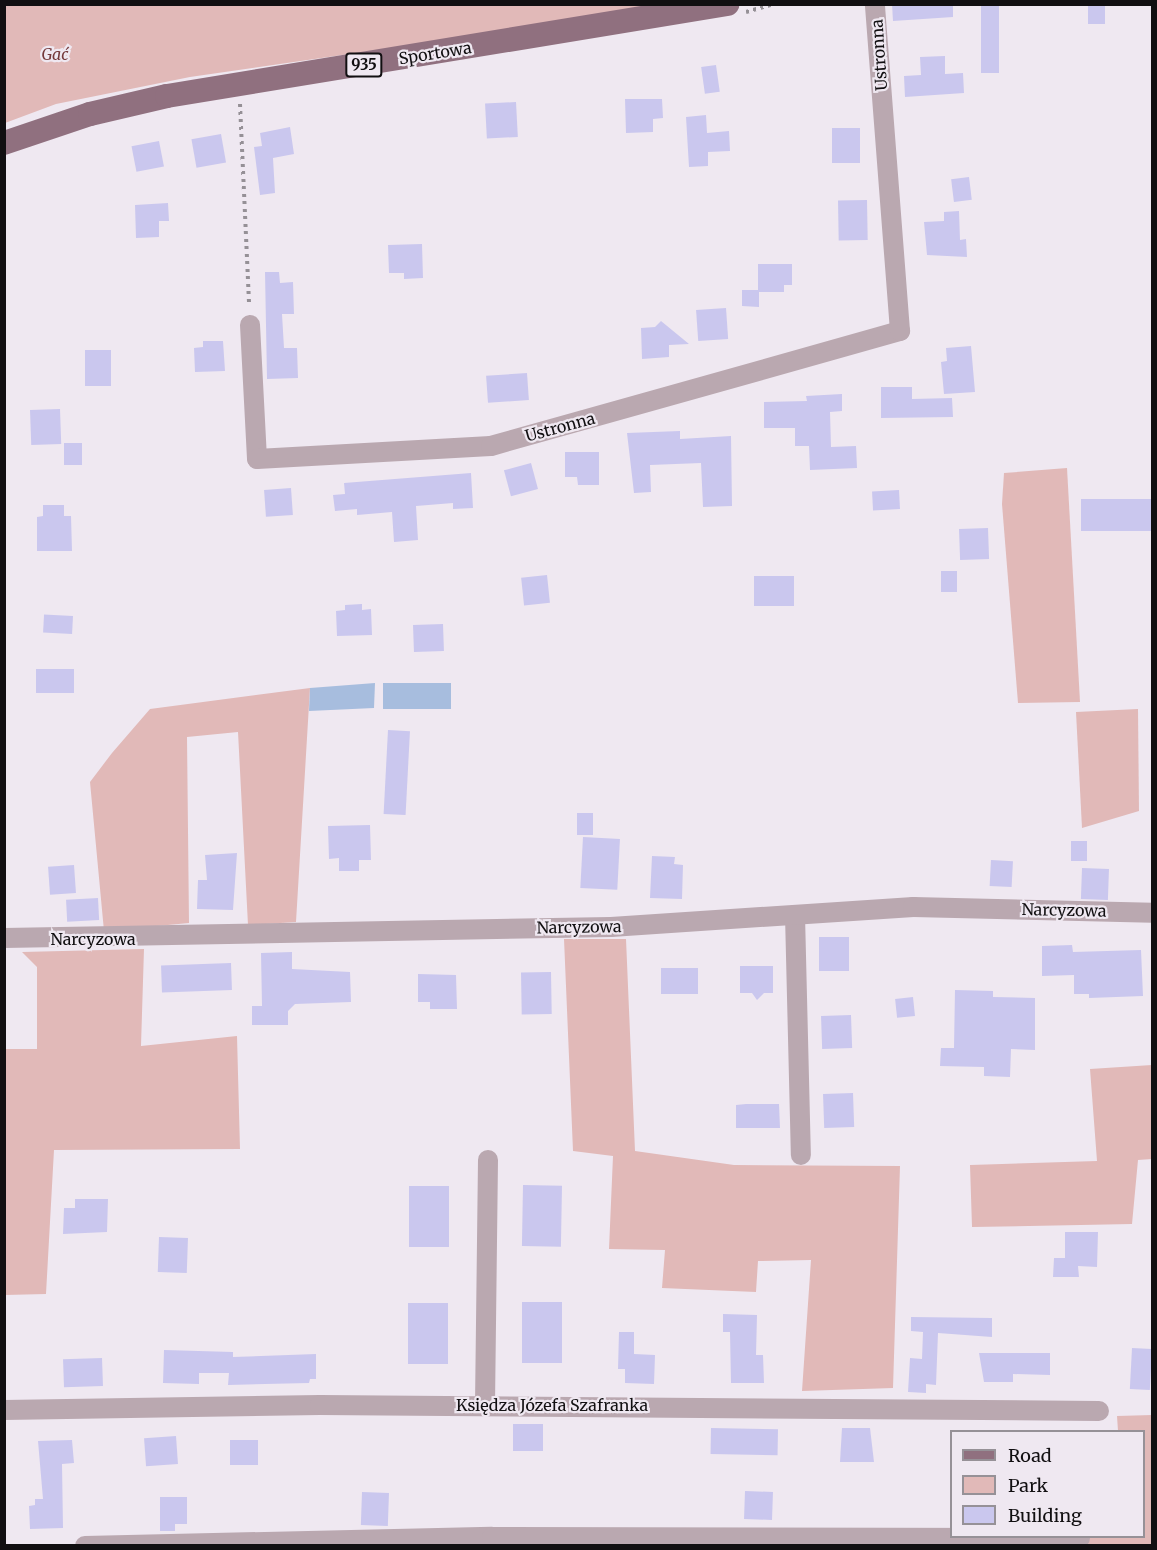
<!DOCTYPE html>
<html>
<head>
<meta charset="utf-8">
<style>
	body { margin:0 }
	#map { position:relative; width:1157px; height:1550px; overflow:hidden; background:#efe8f1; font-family:Merriweather,serif }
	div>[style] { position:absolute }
	.green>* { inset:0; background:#e1b9b8 }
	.water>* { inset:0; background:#a7bdde; transform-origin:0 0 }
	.building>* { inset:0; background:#cac7ee; transform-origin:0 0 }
	.path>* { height:4px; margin-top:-2px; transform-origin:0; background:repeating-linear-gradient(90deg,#959096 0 3px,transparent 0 7.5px) }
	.minor>* { height:20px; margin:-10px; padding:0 10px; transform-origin:10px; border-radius:10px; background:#baa8b0 }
	.major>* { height:24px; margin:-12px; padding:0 12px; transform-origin:12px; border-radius:12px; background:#90707f }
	span { translate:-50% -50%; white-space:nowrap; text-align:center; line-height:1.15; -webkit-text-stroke:4.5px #efe8f1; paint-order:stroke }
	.shield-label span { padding:2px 4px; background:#efe8f1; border:2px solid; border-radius:4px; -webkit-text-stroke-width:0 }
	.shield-label { font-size:15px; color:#110f11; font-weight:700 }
	.street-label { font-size:16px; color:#110f11 }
	.park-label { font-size:16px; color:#74393b; font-style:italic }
	.frame { position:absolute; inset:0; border:6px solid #110f11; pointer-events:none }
	.legend { position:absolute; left:950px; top:1430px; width:195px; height:108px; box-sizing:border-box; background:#efe8f1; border:2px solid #969197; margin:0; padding:8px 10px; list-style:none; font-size:18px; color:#110f11 }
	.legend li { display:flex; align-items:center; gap:12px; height:30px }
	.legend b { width:30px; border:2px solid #969197 }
</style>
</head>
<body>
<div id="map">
	<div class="green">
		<i style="clip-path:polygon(5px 5px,656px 5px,522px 29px,190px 77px,56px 104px,5px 123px)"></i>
		<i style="clip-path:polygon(1067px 468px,1080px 702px,1018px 703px,1002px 504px,1004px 473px)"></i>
		<i style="clip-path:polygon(310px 688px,296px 922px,248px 925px,238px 732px,187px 737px,189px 923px,104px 931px,90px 782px,112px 753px,150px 709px)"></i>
		<i style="clip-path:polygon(1138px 709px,1139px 811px,1082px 828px,1076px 712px)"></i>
		<i style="clip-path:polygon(564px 939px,626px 939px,635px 1151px,734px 1165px,900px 1166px,893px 1388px,802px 1391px,811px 1260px,758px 1261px,756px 1292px,662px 1288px,665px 1250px,609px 1249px,613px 1156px,573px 1151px)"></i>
		<i style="clip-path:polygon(144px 949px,141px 1046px,237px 1036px,240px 1149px,54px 1150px,46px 1294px,5px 1295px,5px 1049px,37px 1049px,37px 967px,22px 952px)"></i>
		<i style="clip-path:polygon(1152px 1065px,1152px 1159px,1138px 1160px,1132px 1224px,972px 1227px,970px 1165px,1097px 1161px,1090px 1069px)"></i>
		<i style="clip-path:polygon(1152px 1415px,1152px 1545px,1084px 1545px,1080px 1538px,1144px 1536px,1144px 1432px,1118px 1431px,1117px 1416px)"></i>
	</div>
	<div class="water">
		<i style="clip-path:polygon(375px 683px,374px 708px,309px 711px,310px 688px)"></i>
		<i style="left:451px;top:683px;width:26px;height:68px;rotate:90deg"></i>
	</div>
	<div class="building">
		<i style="clip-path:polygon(892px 4px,953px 4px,953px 17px,893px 21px)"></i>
		<i style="left:981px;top:4px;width:18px;height:69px"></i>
		<i style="left:1088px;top:4px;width:17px;height:20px"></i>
		<i style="clip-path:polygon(945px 56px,945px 74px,963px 73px,964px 93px,905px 97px,904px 76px,921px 75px,920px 57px)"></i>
		<i style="left:716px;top:65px;width:27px;height:15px;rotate:82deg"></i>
		<i style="clip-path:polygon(625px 99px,662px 99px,663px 118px,653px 119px,653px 132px,626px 133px)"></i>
		<i style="left:516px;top:102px;width:35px;height:31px;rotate:87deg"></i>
		<i style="clip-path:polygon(706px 115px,707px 133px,729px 131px,730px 151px,708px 152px,708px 166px,689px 167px,686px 117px)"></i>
		<i style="clip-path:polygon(290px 127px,294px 154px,273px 158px,275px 193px,260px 195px,254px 147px,262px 146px,260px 133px)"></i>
		<i style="left:832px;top:128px;width:28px;height:35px"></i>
		<i style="left:221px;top:134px;width:29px;height:30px;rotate:80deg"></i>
		<i style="left:159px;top:141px;width:26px;height:28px;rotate:79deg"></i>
		<i style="left:969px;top:177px;width:23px;height:18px;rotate:83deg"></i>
		<i style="left:867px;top:200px;width:40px;height:29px;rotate:89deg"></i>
		<i style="clip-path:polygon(168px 203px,169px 221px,159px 221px,159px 237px,136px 238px,135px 205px)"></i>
		<i style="clip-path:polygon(959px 211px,960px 240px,966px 239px,967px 257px,927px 255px,924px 222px,944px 221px,944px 212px)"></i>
		<i style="clip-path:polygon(422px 244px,423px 278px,404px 279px,404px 273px,389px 273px,388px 245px)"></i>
		<i style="clip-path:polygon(758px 264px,792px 264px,792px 285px,784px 285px,784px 292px,759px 292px,759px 307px,742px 306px,742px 290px,758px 290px)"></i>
		<i style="clip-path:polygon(265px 272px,279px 272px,280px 283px,293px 282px,294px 314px,282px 314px,284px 348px,297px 348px,298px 378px,267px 379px)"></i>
		<i style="left:726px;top:308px;width:31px;height:30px;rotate:86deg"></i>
		<i style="clip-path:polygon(661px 321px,689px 344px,669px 345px,669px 357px,642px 359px,641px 328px,655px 327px)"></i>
		<i style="clip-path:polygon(203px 341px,223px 341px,225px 371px,195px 372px,194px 348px,203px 347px)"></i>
		<i style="clip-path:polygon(971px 346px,975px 392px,944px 394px,941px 362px,947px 361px,946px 348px)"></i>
		<i style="left:85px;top:350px;width:26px;height:36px"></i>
		<i style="left:527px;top:373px;width:27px;height:41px;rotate:86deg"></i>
		<i style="clip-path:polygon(881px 387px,912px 387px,912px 399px,952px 398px,953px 417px,881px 418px)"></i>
		<i style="clip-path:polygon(842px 394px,842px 411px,830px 412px,831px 447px,856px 446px,857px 468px,810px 470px,809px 446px,795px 446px,795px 428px,764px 428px,764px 402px,807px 401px,806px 396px)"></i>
		<i style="left:60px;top:409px;width:35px;height:30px;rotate:88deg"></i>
		<i style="clip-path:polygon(680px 431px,680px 439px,731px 436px,732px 506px,703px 507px,701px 463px,650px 465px,651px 492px,634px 493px,627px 433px)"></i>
		<i style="left:64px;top:443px;width:18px;height:22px"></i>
		<i style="clip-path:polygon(565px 452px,599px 452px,599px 485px,578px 485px,577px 477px,565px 477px)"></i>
		<i style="left:531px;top:463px;width:27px;height:28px;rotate:75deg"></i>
		<i style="clip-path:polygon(471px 473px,473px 508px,453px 509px,453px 503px,416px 506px,418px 540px,394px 542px,392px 512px,357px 515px,357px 509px,335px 511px,333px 495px,345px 494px,344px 483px)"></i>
		<i style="left:291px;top:488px;width:27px;height:27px;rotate:86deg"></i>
		<i style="left:899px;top:490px;width:19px;height:27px;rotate:87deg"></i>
		<i style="left:1152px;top:499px;width:32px;height:71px;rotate:90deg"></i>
		<i style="clip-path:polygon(43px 505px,64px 505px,64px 516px,71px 516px,72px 551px,37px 551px,37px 517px,43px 516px)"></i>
		<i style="left:988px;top:528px;width:31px;height:29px;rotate:88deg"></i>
		<i style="left:941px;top:571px;width:16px;height:21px"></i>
		<i style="left:547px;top:575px;width:28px;height:26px;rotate:84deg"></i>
		<i style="left:794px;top:576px;width:30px;height:40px;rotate:90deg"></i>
		<i style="clip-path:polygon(362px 604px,362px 610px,371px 609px,372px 635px,337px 636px,336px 611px,345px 610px,345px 605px)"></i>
		<i style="left:73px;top:616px;width:18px;height:29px;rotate:93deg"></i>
		<i style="left:443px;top:624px;width:27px;height:30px;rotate:88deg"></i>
		<i style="left:36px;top:669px;width:38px;height:24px"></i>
		<i style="left:388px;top:730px;width:22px;height:84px;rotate:3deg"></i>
		<i style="left:577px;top:813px;width:16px;height:22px"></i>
		<i style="clip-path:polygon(370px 825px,371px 860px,359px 860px,359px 871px,339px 871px,339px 858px,329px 859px,328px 826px)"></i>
		<i style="left:583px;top:837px;width:37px;height:51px;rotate:3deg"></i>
		<i style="left:1071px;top:841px;width:16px;height:20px"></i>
		<i style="clip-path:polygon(237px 853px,233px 910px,197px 909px,198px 880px,207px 880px,205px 855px)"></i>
		<i style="clip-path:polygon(652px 856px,675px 857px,674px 864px,683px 865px,682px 899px,650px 898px)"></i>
		<i style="left:991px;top:860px;width:22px;height:26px;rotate:3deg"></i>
		<i style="left:74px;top:865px;width:28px;height:26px;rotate:86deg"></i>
		<i style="left:1082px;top:868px;width:27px;height:31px;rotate:2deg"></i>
		<i style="left:98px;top:898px;width:22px;height:32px;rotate:87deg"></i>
		<i style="left:819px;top:937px;width:30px;height:34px"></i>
		<i style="clip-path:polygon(1072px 945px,1073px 952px,1141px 950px,1143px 996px,1089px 998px,1089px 994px,1074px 994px,1074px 975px,1042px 976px,1042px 946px)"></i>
		<i style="clip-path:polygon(292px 952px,292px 969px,350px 972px,351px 1002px,295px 1004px,288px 1011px,288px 1025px,252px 1025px,252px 1006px,262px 1006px,261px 953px)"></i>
		<i style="left:231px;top:963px;width:27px;height:70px;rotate:88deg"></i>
		<i style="clip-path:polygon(740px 966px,773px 966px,773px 993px,764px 993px,757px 1000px,752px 993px,740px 993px)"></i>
		<i style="left:661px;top:968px;width:37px;height:26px"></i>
		<i style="left:551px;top:972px;width:42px;height:30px;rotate:89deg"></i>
		<i style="clip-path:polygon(418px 974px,456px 975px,457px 1009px,430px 1009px,430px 1002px,418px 1002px)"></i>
		<i style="clip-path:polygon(955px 990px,993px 991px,993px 997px,1035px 998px,1035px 1050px,1011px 1049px,1010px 1077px,984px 1076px,984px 1067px,940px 1066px,941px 1048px,954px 1048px)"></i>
		<i style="left:913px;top:997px;width:19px;height:18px;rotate:84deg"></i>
		<i style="left:851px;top:1015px;width:33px;height:30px;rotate:88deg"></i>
		<i style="left:853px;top:1093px;width:34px;height:30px;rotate:88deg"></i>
		<i style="clip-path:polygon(746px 1104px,779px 1104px,780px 1128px,736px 1128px,736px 1105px)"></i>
		<i style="left:523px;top:1185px;width:39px;height:61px;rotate:1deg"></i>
		<i style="left:409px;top:1186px;width:40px;height:61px"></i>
		<i style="clip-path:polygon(75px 1199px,108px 1199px,107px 1232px,63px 1234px,64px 1208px,75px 1208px)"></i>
		<i style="clip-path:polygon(1065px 1232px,1098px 1232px,1097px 1267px,1078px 1266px,1079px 1277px,1053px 1277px,1054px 1258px,1065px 1258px)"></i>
		<i style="left:159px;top:1237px;width:29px;height:35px;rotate:2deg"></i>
		<i style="left:522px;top:1302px;width:40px;height:61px"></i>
		<i style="left:408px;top:1303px;width:40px;height:61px"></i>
		<i style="clip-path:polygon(723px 1314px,757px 1315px,756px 1355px,763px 1355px,764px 1383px,731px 1383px,730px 1332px,723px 1332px)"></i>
		<i style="clip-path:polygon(911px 1317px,992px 1318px,992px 1337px,938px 1333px,936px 1385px,926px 1384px,926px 1393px,908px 1392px,910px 1358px,922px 1359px,923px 1332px,911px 1331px)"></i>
		<i style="clip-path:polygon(619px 1332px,634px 1332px,634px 1354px,655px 1355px,654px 1384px,625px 1383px,625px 1369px,618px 1369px)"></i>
		<i style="left:1132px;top:1348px;width:20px;height:41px;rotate:3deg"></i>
		<i style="clip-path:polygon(164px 1350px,233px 1352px,233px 1357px,316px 1354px,316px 1379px,310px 1379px,309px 1383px,228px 1385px,229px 1373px,199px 1373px,199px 1384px,163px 1383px)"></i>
		<i style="clip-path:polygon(979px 1353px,1050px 1353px,1050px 1375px,1013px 1374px,1013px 1382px,984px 1382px)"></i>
		<i style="left:102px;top:1358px;width:28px;height:39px;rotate:88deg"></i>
		<i style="left:513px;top:1424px;width:30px;height:27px"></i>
		<i style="left:711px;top:1428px;width:67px;height:26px;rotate:1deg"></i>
		<i style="clip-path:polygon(842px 1428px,870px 1428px,874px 1462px,840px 1462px)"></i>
		<i style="left:176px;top:1436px;width:28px;height:32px;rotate:86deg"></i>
		<i style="clip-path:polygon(72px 1440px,74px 1463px,62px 1464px,63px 1528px,30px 1529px,29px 1506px,35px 1505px,35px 1499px,43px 1499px,38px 1441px)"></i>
		<i style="left:230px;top:1440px;width:28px;height:25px"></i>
		<i style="left:745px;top:1491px;width:28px;height:28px;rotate:2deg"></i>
		<i style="left:362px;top:1492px;width:27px;height:33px;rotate:2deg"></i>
		<i style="clip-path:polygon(160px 1497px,187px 1497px,187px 1524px,175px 1524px,175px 1531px,160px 1531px)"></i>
	</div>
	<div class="path">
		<i style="left:746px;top:12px;width:29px;rotate:-16deg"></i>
		<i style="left:240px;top:104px;width:202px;rotate:87.4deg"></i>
	</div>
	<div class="minor">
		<i style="left:250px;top:325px;width:134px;rotate:87deg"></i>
		<i style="left:257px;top:459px;width:234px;rotate:-3.2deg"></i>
		<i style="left:491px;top:446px;width:425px;rotate:-15.7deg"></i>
		<i style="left:900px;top:331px;width:328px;rotate:-94.4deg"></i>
		<i style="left:795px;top:915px;width:240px;rotate:88.6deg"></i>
		<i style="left:4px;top:938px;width:607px;rotate:-1.04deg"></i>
		<i style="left:611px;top:927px;width:303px;rotate:-3.8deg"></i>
		<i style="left:913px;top:907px;width:239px;rotate:1.4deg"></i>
		<i style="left:485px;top:1405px;width:245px;rotate:-89.3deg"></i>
		<i style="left:4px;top:1410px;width:316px;rotate:-0.9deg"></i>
		<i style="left:320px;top:1405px;width:779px;rotate:0.44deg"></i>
		<i style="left:85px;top:1546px;width:407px;rotate:-1.3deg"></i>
		<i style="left:492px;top:1537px;width:588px;rotate:0.1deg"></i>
	</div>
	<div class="major">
		<i style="left:4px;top:143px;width:91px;rotate:-18.6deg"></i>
		<i style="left:90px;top:114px;width:79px;rotate:-13.2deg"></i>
		<i style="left:167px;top:96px;width:568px;rotate:-9.33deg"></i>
	</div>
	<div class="shield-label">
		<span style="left:364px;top:65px">935</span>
	</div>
	<div class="street-label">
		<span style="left:435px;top:53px;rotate:-9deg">Sportowa</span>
		<span style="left:879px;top:55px;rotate:-94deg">Ustronna</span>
		<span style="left:560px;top:427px;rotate:-15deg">Ustronna</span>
		<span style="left:1064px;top:910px;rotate:1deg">Narcyzowa</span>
		<span style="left:579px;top:927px;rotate:-1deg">Narcyzowa</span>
		<span style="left:93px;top:939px">Narcyzowa</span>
		<span style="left:552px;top:1405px">Księdza Józefa Szafranka</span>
	</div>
	<div class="park-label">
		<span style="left:55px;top:54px">Gać</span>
	</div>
	<div class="frame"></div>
	<ul class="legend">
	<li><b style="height:8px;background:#90707f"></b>Road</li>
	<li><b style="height:16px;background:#e1b9b8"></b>Park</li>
	<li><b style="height:16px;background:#cac7ee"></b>Building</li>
	</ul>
</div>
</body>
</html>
